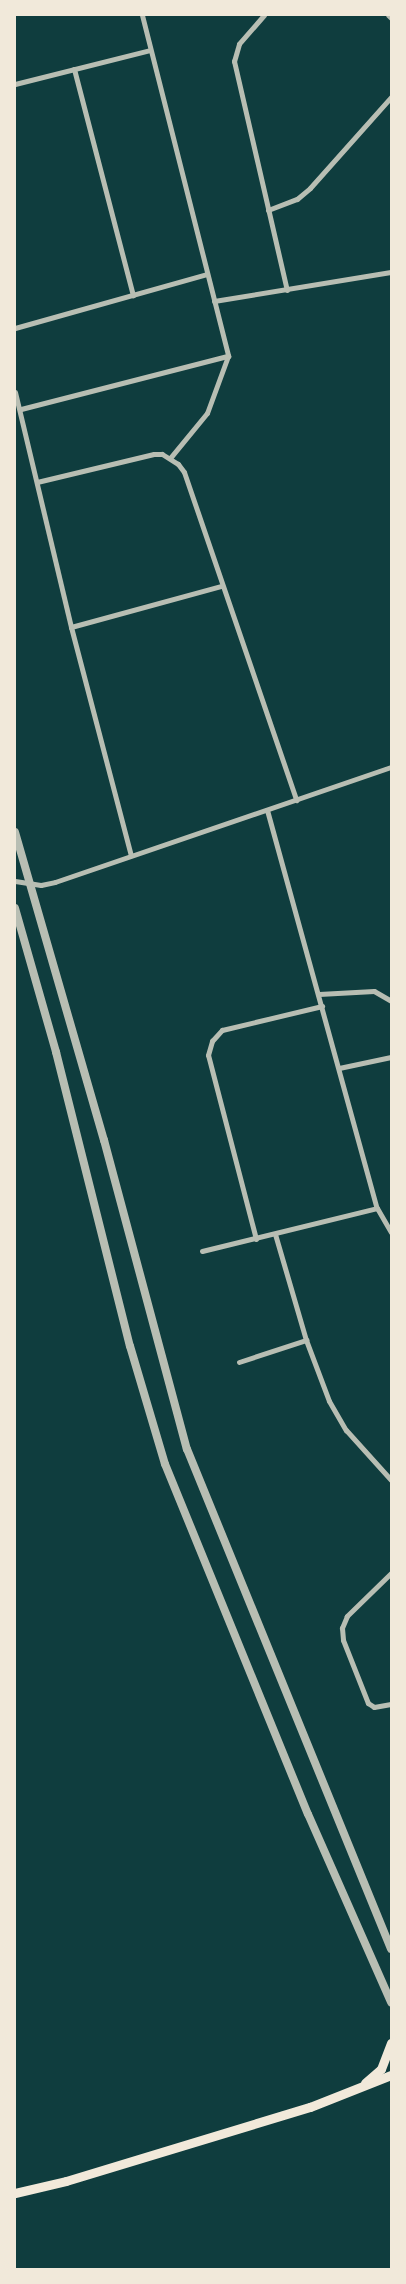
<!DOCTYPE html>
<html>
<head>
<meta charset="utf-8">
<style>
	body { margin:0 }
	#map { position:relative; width:406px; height:2284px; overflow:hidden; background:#0f3d3e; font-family:Barlow,sans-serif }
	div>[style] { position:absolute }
	.minor>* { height:5px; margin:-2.5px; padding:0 2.5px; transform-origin:2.5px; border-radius:2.5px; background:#b8beb3 }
	.tertiary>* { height:8px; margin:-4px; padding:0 4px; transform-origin:4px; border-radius:4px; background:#b8beb3 }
	.secondary>* { height:9px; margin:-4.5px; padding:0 4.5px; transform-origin:4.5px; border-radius:4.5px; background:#f1e9da }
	span { translate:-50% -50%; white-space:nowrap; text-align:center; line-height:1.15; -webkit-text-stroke:4px #f1e9da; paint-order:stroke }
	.frame { position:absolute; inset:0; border:16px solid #f1e9da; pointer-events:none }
</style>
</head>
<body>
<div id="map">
	<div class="minor">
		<i style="left:142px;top:15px;width:352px;rotate:75.8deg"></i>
		<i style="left:228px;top:356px;width:61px;rotate:110.2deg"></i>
		<i style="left:207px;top:413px;width:58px;rotate:129.4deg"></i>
		<i style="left:264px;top:15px;width:38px;rotate:131deg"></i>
		<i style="left:239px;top:44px;width:18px;rotate:106deg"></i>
		<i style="left:234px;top:61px;width:235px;rotate:77deg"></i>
		<i style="left:388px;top:15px;width:4px;rotate:45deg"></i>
		<i style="left:74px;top:69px;width:234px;rotate:75.4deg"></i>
		<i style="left:15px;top:84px;width:139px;rotate:-14.1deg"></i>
		<i style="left:268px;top:210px;width:31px;rotate:-21deg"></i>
		<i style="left:297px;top:199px;width:17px;rotate:-40deg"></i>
		<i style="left:310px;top:188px;width:122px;rotate:-48.3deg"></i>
		<i style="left:214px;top:301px;width:179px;rotate:-9.3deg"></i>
		<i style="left:15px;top:328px;width:199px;rotate:-15.7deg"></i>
		<i style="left:15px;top:392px;width:242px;rotate:76.6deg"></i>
		<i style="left:71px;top:627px;width:236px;rotate:75.3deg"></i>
		<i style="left:21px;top:409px;width:214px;rotate:-14.4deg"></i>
		<i style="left:37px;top:482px;width:120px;rotate:-13.5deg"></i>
		<i style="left:154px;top:454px;width:8px"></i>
		<i style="left:162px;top:454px;width:19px;rotate:32deg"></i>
		<i style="left:178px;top:464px;width:10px;rotate:53deg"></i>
		<i style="left:184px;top:472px;width:347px;rotate:71.1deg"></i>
		<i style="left:71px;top:627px;width:156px;rotate:-15.3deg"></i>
		<i style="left:267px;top:810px;width:413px;rotate:74.6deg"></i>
		<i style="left:377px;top:1208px;width:28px;rotate:60deg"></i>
		<i style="left:15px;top:881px;width:26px;rotate:9deg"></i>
		<i style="left:41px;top:885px;width:14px;rotate:-12deg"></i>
		<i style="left:55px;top:882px;width:355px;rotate:-18.9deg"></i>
		<i style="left:319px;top:994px;width:55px;rotate:-3.1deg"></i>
		<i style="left:374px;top:991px;width:20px;rotate:30deg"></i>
		<i style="left:339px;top:1068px;width:53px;rotate:-11.9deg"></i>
		<i style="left:275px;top:1234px;width:110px;rotate:73.7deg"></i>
		<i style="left:306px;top:1340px;width:65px;rotate:69.3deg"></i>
		<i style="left:329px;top:1401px;width:34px;rotate:60deg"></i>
		<i style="left:346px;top:1430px;width:67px;rotate:48deg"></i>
		<i style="left:256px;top:1239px;width:190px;rotate:-104.6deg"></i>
		<i style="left:208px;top:1055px;width:15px;rotate:-74deg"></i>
		<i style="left:212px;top:1041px;width:15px;rotate:-48deg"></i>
		<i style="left:222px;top:1030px;width:103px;rotate:-13.5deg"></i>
		<i style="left:202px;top:1251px;width:180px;rotate:-13.8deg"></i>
		<i style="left:239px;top:1362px;width:71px;rotate:-18.2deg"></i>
		<i style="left:391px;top:1573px;width:62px;rotate:135.7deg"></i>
		<i style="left:347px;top:1616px;width:13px;rotate:113deg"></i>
		<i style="left:342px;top:1628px;width:12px;rotate:85deg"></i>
		<i style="left:343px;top:1640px;width:68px;rotate:68.4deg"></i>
		<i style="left:368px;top:1703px;width:7px;rotate:34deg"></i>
		<i style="left:374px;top:1707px;width:17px;rotate:-10deg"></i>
	</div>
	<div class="tertiary">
		<i style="left:15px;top:832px;width:321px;rotate:73.9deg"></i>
		<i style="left:104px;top:1140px;width:320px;rotate:75deg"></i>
		<i style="left:187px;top:1449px;width:540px;rotate:67.8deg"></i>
		<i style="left:15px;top:908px;width:150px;rotate:74.1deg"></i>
		<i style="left:56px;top:1052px;width:303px;rotate:75.9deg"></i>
		<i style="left:130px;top:1346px;width:123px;rotate:73.5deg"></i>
		<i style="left:165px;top:1464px;width:378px;rotate:67.8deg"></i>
		<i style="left:308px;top:1814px;width:206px;rotate:66.2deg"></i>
	</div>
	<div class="secondary">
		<i style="left:365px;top:2083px;width:21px;rotate:-41deg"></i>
		<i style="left:381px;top:2069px;width:28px;rotate:-69deg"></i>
		<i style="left:15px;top:2193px;width:52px;rotate:-13.2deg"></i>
		<i style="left:66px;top:2181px;width:255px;rotate:-16.9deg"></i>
		<i style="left:310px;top:2107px;width:87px;rotate:-21.6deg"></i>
	</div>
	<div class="frame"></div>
</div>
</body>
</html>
